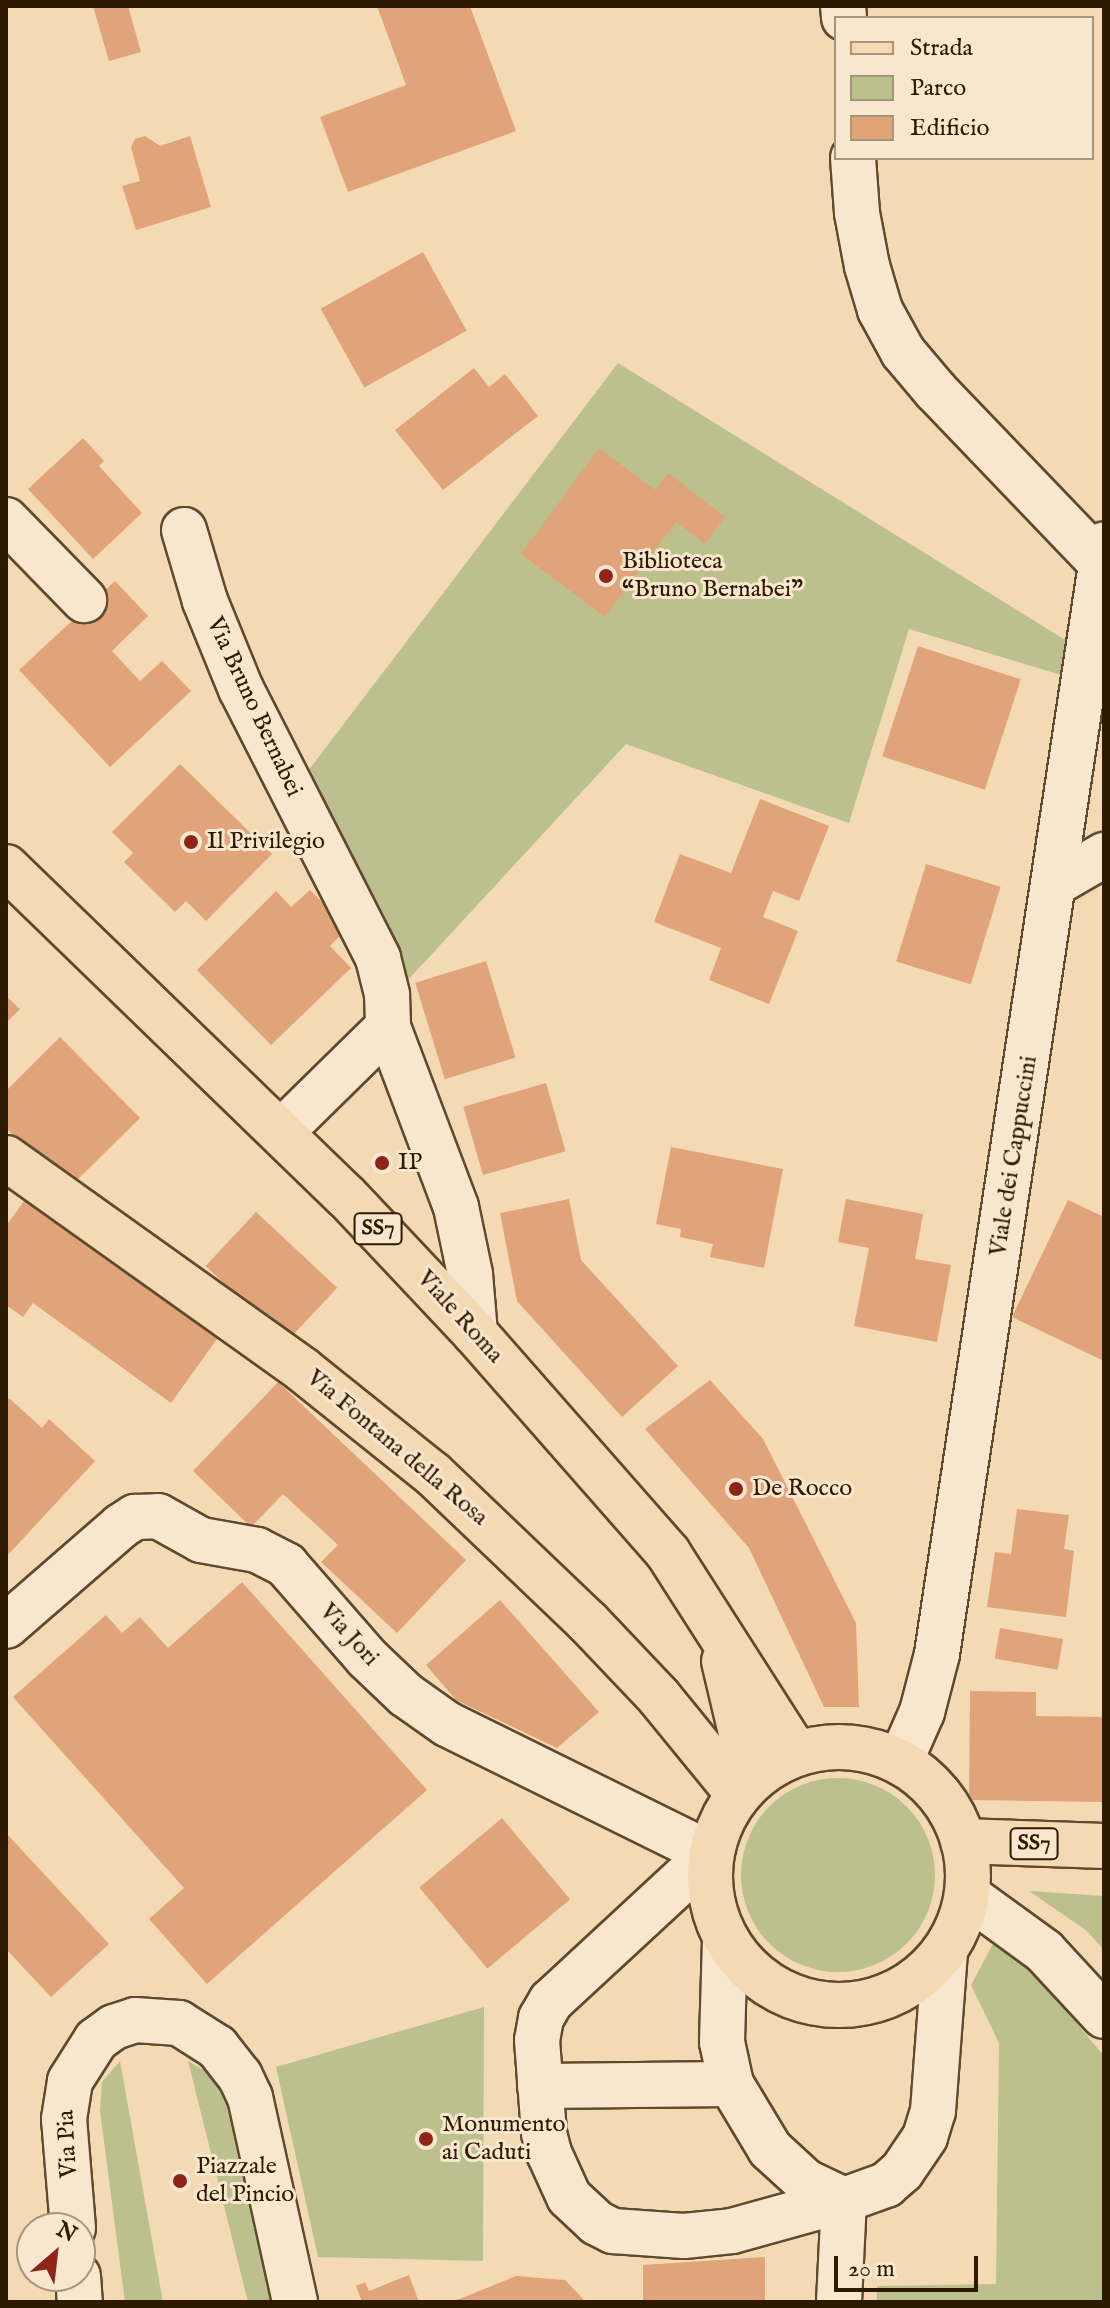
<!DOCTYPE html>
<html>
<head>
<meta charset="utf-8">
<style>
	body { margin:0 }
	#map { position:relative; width:1110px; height:2308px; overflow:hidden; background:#f4dab4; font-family:"IM FELL English",serif }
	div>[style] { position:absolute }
	.green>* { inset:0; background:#bbc08d }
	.round { border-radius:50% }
	.building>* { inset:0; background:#e1a37a; transform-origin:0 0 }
	.roads { filter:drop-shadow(2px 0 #604a2d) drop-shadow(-2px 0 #604a2d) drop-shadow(0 2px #604a2d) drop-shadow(0 -2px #604a2d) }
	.minor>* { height:44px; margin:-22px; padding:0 22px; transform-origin:22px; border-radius:22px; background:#f8e7ce }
	.major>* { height:44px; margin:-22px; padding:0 22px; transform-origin:22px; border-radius:22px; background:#f4dab4 }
	.major>.ring { margin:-22px; padding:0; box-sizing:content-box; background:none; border:44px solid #f4dab4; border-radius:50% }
	.dots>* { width:22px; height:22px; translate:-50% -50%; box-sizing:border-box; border:4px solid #f8e7ce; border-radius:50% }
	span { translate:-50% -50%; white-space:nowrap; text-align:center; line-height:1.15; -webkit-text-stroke:6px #f8e7ce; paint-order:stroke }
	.shield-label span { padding:2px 6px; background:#f8e7ce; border:2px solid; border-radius:6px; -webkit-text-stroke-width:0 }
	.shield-label { font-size:22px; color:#2e1a00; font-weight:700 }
	.poi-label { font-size:24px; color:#2e1a00 }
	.left { translate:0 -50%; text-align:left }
	.street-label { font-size:24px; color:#2e1a00 }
	.frame { position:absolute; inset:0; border:8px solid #2e1a00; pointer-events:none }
	.legend { position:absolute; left:834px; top:16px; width:260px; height:144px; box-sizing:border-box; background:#f8e7ce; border:2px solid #a7957c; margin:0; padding:10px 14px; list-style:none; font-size:24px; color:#2e1a00 }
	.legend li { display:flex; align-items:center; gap:16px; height:40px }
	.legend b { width:40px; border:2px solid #a7957c }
	.north { position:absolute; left:16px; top:2212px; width:80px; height:80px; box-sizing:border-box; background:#f8e7ce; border:2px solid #a7957c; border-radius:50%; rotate:28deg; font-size:22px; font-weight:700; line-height:32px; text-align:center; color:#2e1a00 }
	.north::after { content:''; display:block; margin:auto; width:28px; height:36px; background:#8f2418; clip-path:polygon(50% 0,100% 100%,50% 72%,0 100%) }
	.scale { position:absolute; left:834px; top:2256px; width:144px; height:36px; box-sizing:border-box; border:4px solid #2e1a00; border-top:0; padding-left:10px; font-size:24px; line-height:28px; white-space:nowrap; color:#2e1a00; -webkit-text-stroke:6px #f8e7ce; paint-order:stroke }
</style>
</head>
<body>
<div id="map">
	<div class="green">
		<i style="clip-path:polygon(618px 363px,1067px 641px,1061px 675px,909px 629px,849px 823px,626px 744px,408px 980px,305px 775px)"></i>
		<i class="round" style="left:741px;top:1778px;width:194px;height:194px"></i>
		<i style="clip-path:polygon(1029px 1891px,1104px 1896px,1104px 1950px,1087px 1931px)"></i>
		<i style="clip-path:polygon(993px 1944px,1027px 1964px,1104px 2056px,1104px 2302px,877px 2302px,877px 2286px,996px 2284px,999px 2043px,971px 1985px)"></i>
		<i style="clip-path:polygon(484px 2007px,483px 2261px,318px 2257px,276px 2067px)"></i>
		<i style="clip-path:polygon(120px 2061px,163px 2302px,125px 2302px,100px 2111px,102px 2082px)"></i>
		<i style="clip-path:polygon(188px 2061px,212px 2075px,233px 2097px,274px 2302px,248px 2302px)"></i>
	</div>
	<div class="building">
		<i style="clip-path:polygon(93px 6px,128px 6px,141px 52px,109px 61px)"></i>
		<i style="clip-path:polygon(377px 6px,470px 6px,516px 131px,348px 192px,320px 117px,406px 85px)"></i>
		<i style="clip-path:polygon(145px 136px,160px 146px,190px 136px,211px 207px,136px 230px,122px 186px,140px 181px,131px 147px,135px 139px)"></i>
		<i style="left:423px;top:252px;width:90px;height:117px;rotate:61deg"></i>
		<i style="clip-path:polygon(474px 368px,489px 387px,505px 374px,538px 416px,443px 490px,395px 430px)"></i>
		<i style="clip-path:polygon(83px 438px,104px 461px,99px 466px,142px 513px,93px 559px,28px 489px)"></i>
		<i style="clip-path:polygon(599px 448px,655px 490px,668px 473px,725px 517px,705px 544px,676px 522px,605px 617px,521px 554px)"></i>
		<i style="clip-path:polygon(115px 581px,148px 616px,112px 651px,140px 681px,162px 661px,191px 691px,110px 767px,19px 670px)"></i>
		<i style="left:918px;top:646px;width:108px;height:116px;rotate:18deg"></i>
		<i style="clip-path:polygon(180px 764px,272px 854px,206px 921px,186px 901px,175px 912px,124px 862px,133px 853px,112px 832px)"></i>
		<i style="clip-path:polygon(760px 799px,829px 826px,799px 901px,773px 891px,763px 917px,798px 931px,769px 1004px,709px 980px,721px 948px,654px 922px,680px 854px,731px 873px)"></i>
		<i style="left:926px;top:864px;width:78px;height:102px;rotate:17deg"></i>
		<i style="clip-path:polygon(310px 890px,348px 928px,330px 946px,351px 968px,271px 1045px,197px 970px,276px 891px,291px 907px)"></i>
		<i style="left:486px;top:961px;width:101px;height:74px;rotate:73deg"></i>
		<i style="clip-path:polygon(6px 996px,20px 1009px,6px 1023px)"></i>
		<i style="clip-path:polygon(60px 1037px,140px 1118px,67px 1190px,6px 1128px,6px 1091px)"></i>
		<i style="left:546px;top:1083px;width:71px;height:86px;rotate:74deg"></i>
		<i style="clip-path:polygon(671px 1147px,783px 1169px,764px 1268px,710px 1257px,713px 1244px,680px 1237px,681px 1229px,656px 1224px)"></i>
		<i style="clip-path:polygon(35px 1186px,227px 1325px,171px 1403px,33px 1303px,23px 1317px,6px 1305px,6px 1226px)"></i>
		<i style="clip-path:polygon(569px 1199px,581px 1260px,678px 1366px,622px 1417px,517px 1301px,500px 1213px)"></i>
		<i style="clip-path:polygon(846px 1199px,923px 1214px,915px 1259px,951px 1265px,937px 1342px,854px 1326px,869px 1248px,838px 1242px)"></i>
		<i style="clip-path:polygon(1068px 1200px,1104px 1217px,1104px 1361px,1012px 1317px)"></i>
		<i style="left:256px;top:1212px;width:111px;height:74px;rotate:43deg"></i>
		<i style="clip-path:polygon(710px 1380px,763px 1439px,856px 1623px,859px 1707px,824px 1707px,749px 1548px,645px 1429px)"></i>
		<i style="clip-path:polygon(278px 1382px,466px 1560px,397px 1633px,321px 1562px,338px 1545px,283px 1494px,251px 1527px,193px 1471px)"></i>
		<i style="clip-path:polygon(9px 1398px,42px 1428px,49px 1419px,95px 1461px,6px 1557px,6px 1402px)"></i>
		<i style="clip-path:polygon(1017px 1509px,1069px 1515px,1064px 1549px,1074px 1551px,1066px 1617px,987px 1607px,995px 1552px,1011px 1554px)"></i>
		<i style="clip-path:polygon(242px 1582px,427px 1790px,207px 1984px,149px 1919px,184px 1888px,13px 1697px,106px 1615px,122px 1633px,140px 1617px,168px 1648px)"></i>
		<i style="clip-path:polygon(500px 1600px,599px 1712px,557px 1748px,456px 1700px,426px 1665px)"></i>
		<i style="left:1000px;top:1628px;width:64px;height:31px;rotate:10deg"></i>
		<i style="clip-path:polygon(970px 1691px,1036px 1692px,1036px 1716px,1104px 1717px,1104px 1802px,969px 1800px)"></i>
		<i style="left:502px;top:1818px;width:106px;height:108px;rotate:50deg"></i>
		<i style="clip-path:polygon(6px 1833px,109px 1944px,51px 1997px,6px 1949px)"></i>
		<i style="clip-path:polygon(765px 2257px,765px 2302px,643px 2302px,643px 2265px)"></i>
		<i style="clip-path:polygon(409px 2275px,419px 2302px,362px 2302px,356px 2286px,365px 2282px,369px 2291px)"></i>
		<i style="clip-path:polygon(516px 2276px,565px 2280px,586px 2302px,452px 2302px)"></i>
	</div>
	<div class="roads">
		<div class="minor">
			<i style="left:843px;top:6px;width:12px;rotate:85deg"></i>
			<i style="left:853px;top:158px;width:55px;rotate:85.8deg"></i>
			<i style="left:857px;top:213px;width:54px;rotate:79.3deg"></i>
			<i style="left:867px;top:266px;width:46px;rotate:73.5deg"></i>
			<i style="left:880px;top:310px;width:48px;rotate:61.3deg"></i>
			<i style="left:903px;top:352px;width:51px;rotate:49.8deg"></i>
			<i style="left:936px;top:391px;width:238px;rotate:46.2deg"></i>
			<i style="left:6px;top:520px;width:112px;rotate:45.7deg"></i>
			<i style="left:184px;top:530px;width:74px;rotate:73.5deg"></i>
			<i style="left:205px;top:601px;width:95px;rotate:67.8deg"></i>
			<i style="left:241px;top:689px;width:302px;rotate:63deg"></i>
			<i style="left:378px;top:958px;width:38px;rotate:76deg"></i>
			<i style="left:387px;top:995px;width:32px;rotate:88deg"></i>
			<i style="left:388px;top:1027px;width:192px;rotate:69.3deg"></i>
			<i style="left:456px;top:1207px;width:68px;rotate:78.2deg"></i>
			<i style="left:470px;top:1274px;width:59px;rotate:85.2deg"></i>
			<i style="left:1056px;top:883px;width:56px;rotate:-30.3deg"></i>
			<i style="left:281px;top:1132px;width:150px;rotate:-44.5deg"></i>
			<i style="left:6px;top:1626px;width:152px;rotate:-41deg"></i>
			<i style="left:121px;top:1526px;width:17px;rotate:-33deg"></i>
			<i style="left:135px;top:1517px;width:23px;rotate:-2deg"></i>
			<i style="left:158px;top:1516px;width:49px;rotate:29.2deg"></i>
			<i style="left:201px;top:1540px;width:57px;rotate:10.1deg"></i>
			<i style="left:257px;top:1550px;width:33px;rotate:27deg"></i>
			<i style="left:286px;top:1565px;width:123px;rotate:48.9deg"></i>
			<i style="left:367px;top:1658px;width:54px;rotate:43.5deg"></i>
			<i style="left:406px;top:1695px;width:50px;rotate:35.3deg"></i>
			<i style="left:447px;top:1724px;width:293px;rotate:26.3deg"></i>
			<i style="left:710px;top:1854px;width:217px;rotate:137.2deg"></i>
			<i style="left:551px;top:2001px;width:20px;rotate:120deg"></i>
			<i style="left:541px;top:2018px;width:22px;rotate:100deg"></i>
			<i style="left:537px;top:2040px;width:93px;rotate:85.7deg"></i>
			<i style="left:544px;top:2133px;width:21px;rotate:76deg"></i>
			<i style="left:549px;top:2153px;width:48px;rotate:65.6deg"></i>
			<i style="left:569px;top:2197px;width:38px;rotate:43deg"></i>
			<i style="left:597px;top:2223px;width:18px;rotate:27deg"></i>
			<i style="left:613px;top:2231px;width:71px;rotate:4deg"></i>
			<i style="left:684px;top:2236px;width:48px;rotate:-5.9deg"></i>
			<i style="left:732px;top:2231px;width:116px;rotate:-15.5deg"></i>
			<i style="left:844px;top:2200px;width:45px;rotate:-19.7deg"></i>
			<i style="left:886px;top:2185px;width:21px;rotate:-41deg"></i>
			<i style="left:902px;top:2171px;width:41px;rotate:-55.9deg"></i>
			<i style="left:925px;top:2137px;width:27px;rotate:-73deg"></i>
			<i style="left:933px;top:2111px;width:160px;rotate:-85.7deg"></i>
			<i style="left:900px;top:1762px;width:55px;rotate:-66.3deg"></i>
			<i style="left:922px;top:1712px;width:60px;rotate:-75.5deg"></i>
			<i style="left:937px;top:1654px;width:1122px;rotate:-81.44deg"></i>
			<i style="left:967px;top:1895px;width:95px;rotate:36deg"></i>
			<i style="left:1044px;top:1951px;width:88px;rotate:47.3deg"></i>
			<i style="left:725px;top:1940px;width:102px;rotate:91.7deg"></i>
			<i style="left:722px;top:2042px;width:43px;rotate:77.9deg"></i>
			<i style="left:731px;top:2084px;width:76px;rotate:59deg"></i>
			<i style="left:770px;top:2149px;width:49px;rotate:42.5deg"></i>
			<i style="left:806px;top:2182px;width:42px;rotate:25.3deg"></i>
			<i style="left:540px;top:2086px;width:191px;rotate:-0.6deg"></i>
			<i style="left:73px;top:2228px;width:109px;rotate:-94.7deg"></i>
			<i style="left:64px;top:2119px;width:38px;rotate:-81deg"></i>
			<i style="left:70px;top:2081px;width:49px;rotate:-57.6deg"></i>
			<i style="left:96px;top:2040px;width:22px;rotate:-36deg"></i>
			<i style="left:114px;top:2027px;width:22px;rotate:-18deg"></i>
			<i style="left:135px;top:2020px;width:44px;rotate:3.9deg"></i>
			<i style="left:179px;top:2023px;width:45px;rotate:32.3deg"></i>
			<i style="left:217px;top:2047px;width:37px;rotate:52deg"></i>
			<i style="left:240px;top:2076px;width:23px;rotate:65deg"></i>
			<i style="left:250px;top:2097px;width:210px;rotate:77.6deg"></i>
			<i style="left:78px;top:2276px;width:26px;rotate:86deg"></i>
			<i style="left:839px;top:2302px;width:102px;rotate:-87.2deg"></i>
		</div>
		<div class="major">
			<i style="left:6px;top:867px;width:473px;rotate:44.1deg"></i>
			<i style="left:346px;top:1196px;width:188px;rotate:46.7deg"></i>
			<i style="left:475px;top:1333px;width:293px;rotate:48.7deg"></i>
			<i style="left:668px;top:1553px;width:237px;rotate:57.4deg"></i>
			<i style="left:6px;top:1158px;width:365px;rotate:35.5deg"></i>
			<i style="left:303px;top:1370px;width:166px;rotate:38.7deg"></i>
			<i style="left:433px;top:1474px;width:213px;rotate:43.7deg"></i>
			<i style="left:587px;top:1621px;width:105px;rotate:46.5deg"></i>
			<i style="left:659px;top:1697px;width:125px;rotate:50.8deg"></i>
			<i style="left:724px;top:1661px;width:121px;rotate:76.7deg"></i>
			<i class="ring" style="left:710px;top:1747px;width:214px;height:214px"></i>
			<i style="left:963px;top:1841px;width:141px;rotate:2deg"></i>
		</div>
	</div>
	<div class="dots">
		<i style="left:606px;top:576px;background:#8f2418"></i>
		<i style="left:191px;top:842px;background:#8f2418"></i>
		<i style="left:382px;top:1163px;background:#8f2418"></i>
		<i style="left:736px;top:1489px;background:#8f2418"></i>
		<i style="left:426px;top:2139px;background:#8f2418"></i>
		<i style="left:180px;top:2181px;background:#8f2418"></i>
	</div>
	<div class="shield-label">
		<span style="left:378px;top:1229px">SS7</span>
		<span style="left:1034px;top:1844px">SS7</span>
	</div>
	<div class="poi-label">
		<span class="left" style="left:622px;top:576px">Biblioteca<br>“Bruno Bernabei”</span>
		<span class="left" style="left:207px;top:842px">Il Privilegio</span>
		<span class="left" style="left:398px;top:1163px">IP</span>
		<span class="left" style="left:752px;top:1489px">De Rocco</span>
		<span class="left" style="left:442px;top:2139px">Monumento<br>ai Caduti</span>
		<span class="left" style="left:196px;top:2181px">Piazzale<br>del Pincio</span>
	</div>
	<div class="street-label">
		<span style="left:254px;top:707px;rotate:65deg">Via Bruno Bernabei</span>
		<span style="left:1014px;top:1156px;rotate:-81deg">Viale dei Cappuccini</span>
		<span style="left:460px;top:1317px;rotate:48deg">Viale Roma</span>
		<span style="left:397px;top:1448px;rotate:40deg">Via Fontana della Rosa</span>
		<span style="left:349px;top:1635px;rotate:48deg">Via Jori</span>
		<span style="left:68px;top:2144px;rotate:-93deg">Via Pia</span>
	</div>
	<div class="frame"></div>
	<ul class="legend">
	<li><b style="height:10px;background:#f4dab4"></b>Strada</li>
	<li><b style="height:22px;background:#bbc08d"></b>Parco</li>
	<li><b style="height:22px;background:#e1a37a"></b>Edificio</li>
	</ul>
	<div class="north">N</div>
	<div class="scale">20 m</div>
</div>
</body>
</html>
